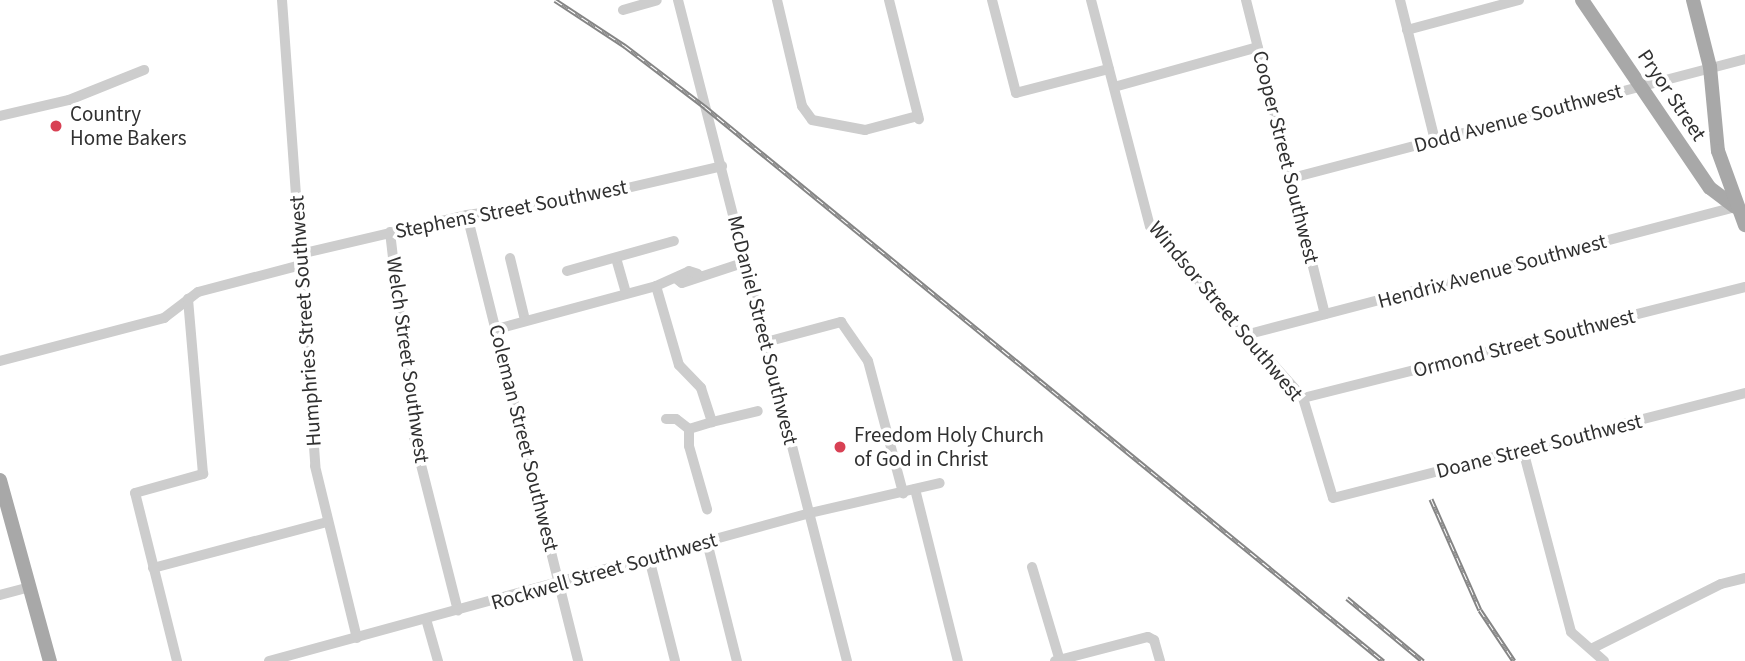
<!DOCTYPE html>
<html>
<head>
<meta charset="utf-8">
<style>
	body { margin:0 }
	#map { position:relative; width:1745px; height:661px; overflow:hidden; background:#fff; font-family:"Source Sans 3",sans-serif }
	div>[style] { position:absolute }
	.minor>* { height:10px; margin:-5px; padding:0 5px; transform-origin:5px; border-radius:5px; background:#cdcdcd }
	.major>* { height:14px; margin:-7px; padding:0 7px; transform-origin:7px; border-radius:7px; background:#a8a8a8 }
	.rail>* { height:5px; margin-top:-2.5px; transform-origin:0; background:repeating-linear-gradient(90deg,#fff 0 8px,#858585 0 16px); box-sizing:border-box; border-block:2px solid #858585 }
	.dots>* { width:19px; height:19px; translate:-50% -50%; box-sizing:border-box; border:4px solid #fff; border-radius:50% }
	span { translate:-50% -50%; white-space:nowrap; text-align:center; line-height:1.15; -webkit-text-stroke:7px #fff; paint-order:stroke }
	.street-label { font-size:21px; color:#303030 }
	.poi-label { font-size:21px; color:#303030 }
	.left { translate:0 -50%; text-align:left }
</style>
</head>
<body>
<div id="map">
	<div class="minor">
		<i style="left:282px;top:0;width:467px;rotate:85.9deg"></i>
		<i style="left:315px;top:466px;width:177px;rotate:76.3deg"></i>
		<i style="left:678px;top:0;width:682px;rotate:75.66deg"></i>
		<i style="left:777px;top:0;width:109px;rotate:76.7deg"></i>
		<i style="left:802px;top:106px;width:17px;rotate:54deg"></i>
		<i style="left:812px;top:120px;width:54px;rotate:10.7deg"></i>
		<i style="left:865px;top:130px;width:55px;rotate:-14.8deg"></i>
		<i style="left:889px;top:0;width:123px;rotate:75.9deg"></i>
		<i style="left:992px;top:0;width:96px;rotate:75.5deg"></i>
		<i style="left:1016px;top:93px;width:96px;rotate:-14.5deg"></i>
		<i style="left:1091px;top:0;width:234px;rotate:75.4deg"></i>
		<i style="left:1150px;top:226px;width:230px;rotate:48.3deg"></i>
		<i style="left:1303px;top:398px;width:104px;rotate:73.3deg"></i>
		<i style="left:1333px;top:498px;width:425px;rotate:-14.3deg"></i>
		<i style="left:1246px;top:0;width:324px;rotate:75.9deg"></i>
		<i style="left:1400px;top:0;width:144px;rotate:76deg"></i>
		<i style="left:623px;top:10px;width:35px;rotate:-16deg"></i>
		<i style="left:1407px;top:30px;width:116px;rotate:-15deg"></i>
		<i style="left:1114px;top:87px;width:149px;rotate:-15.5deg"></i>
		<i style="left:0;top:116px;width:71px;rotate:-13.1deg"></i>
		<i style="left:69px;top:100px;width:81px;rotate:-21.8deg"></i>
		<i style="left:1292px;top:178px;width:468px;rotate:-14.7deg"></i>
		<i style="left:467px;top:215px;width:460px;rotate:76deg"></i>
		<i style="left:390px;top:232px;width:206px;rotate:83.3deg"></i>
		<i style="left:414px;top:437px;width:179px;rotate:75.8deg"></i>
		<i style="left:300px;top:254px;width:171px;rotate:-13.1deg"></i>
		<i style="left:467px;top:215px;width:109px;rotate:-7.9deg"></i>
		<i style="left:575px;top:200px;width:151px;rotate:-13deg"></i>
		<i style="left:510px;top:258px;width:64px;rotate:76.4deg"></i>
		<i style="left:616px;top:258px;width:37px;rotate:74deg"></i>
		<i style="left:567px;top:271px;width:111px;rotate:-15.7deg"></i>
		<i style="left:677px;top:279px;width:6px;rotate:39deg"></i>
		<i style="left:682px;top:283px;width:67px;rotate:-18.2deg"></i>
		<i style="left:656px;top:286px;width:36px;rotate:-24deg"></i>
		<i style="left:689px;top:271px;width:9px;rotate:18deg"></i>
		<i style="left:497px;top:329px;width:165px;rotate:-15.1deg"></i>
		<i style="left:656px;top:286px;width:82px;rotate:73.8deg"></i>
		<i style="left:679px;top:365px;width:32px;rotate:46deg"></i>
		<i style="left:701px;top:388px;width:36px;rotate:72deg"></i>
		<i style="left:712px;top:422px;width:24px;rotate:163deg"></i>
		<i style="left:689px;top:429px;width:16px;rotate:-142deg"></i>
		<i style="left:676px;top:419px;width:10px;rotate:180deg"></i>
		<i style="left:1249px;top:334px;width:502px;rotate:-14.64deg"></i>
		<i style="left:766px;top:342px;width:78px;rotate:-14.9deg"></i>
		<i style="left:841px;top:322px;width:47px;rotate:55.3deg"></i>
		<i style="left:868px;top:361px;width:137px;rotate:75.1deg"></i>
		<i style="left:0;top:361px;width:170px;rotate:-14.7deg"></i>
		<i style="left:164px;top:318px;width:43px;rotate:-37.4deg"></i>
		<i style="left:198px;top:292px;width:106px;rotate:-14.7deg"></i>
		<i style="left:1303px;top:398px;width:456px;rotate:-14.1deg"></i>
		<i style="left:712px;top:422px;width:47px;rotate:-13.4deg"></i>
		<i style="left:689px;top:429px;width:17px;rotate:90deg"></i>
		<i style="left:689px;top:446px;width:66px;rotate:74.1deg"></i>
		<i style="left:1523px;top:450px;width:188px;rotate:75.2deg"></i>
		<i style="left:1571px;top:632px;width:44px;rotate:41.3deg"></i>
		<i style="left:915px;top:489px;width:177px;rotate:76deg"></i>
		<i style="left:707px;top:542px;width:123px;rotate:75.9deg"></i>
		<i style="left:649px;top:558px;width:106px;rotate:75.8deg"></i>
		<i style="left:1032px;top:567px;width:98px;rotate:73.4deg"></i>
		<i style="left:153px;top:568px;width:180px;rotate:-14.8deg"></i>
		<i style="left:0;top:595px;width:31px;rotate:-15deg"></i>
		<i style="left:426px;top:619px;width:44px;rotate:74.1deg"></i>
		<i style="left:1593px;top:648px;width:143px;rotate:-26.6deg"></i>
		<i style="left:1721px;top:584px;width:25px;rotate:-14deg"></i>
		<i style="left:177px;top:661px;width:173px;rotate:-104deg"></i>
		<i style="left:135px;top:493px;width:71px;rotate:-15.6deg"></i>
		<i style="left:203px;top:474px;width:176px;rotate:-94.9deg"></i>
		<i style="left:269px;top:661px;width:561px;rotate:-15.3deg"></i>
		<i style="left:810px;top:513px;width:133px;rotate:-13deg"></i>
		<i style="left:1055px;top:661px;width:96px;rotate:-14.5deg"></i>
		<i style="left:1148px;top:637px;width:7px;rotate:27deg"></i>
		<i style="left:1154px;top:640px;width:22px;rotate:74deg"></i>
	</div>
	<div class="major">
		<i style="left:1582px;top:0;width:227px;rotate:55.8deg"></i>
		<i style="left:1710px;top:188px;width:31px;rotate:37deg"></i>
		<i style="left:1693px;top:0;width:69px;rotate:75.8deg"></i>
		<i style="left:1710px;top:67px;width:84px;rotate:84.6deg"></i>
		<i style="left:1718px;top:151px;width:79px;rotate:70deg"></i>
		<i style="left:0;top:480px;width:188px;rotate:74.6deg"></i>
	</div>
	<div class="rail">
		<i style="left:555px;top:0;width:84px;rotate:33.3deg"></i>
		<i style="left:625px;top:46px;width:101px;rotate:37.3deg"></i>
		<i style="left:705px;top:107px;width:876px;rotate:39.25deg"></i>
		<i style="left:1431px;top:499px;width:121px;rotate:66.2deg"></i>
		<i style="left:1480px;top:610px;width:61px;rotate:56.3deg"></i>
		<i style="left:1347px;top:598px;width:99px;rotate:39.7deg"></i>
	</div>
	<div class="dots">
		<i style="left:56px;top:126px;background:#d84154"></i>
		<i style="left:840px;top:447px;background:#d84154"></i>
	</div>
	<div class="street-label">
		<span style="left:1672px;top:95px;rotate:56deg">Pryor Street</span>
		<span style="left:1518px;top:118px;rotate:-15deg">Dodd Avenue Southwest</span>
		<span style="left:1286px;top:157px;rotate:76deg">Cooper Street Southwest</span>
		<span style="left:511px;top:209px;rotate:-11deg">Stephens Street Southwest</span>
		<span style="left:1492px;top:271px;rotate:-15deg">Hendrix Avenue Southwest</span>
		<span style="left:1226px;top:311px;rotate:50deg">Windsor Street Southwest</span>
		<span style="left:305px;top:321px;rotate:-94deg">Humphries Street Southwest</span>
		<span style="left:763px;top:330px;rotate:76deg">McDaniel Street Southwest</span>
		<span style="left:1524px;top:343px;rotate:-14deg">Ormond Street Southwest</span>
		<span style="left:408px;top:360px;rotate:82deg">Welch Street Southwest</span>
		<span style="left:524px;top:438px;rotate:76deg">Coleman Street Southwest</span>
		<span style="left:1539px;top:446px;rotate:-14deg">Doane Street Southwest</span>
		<span style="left:604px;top:571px;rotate:-16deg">Rockwell Street Southwest</span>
	</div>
	<div class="poi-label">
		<span class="left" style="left:70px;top:126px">Country<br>Home Bakers</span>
		<span class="left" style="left:854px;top:447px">Freedom Holy Church<br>of God in Christ</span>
	</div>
</div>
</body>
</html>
